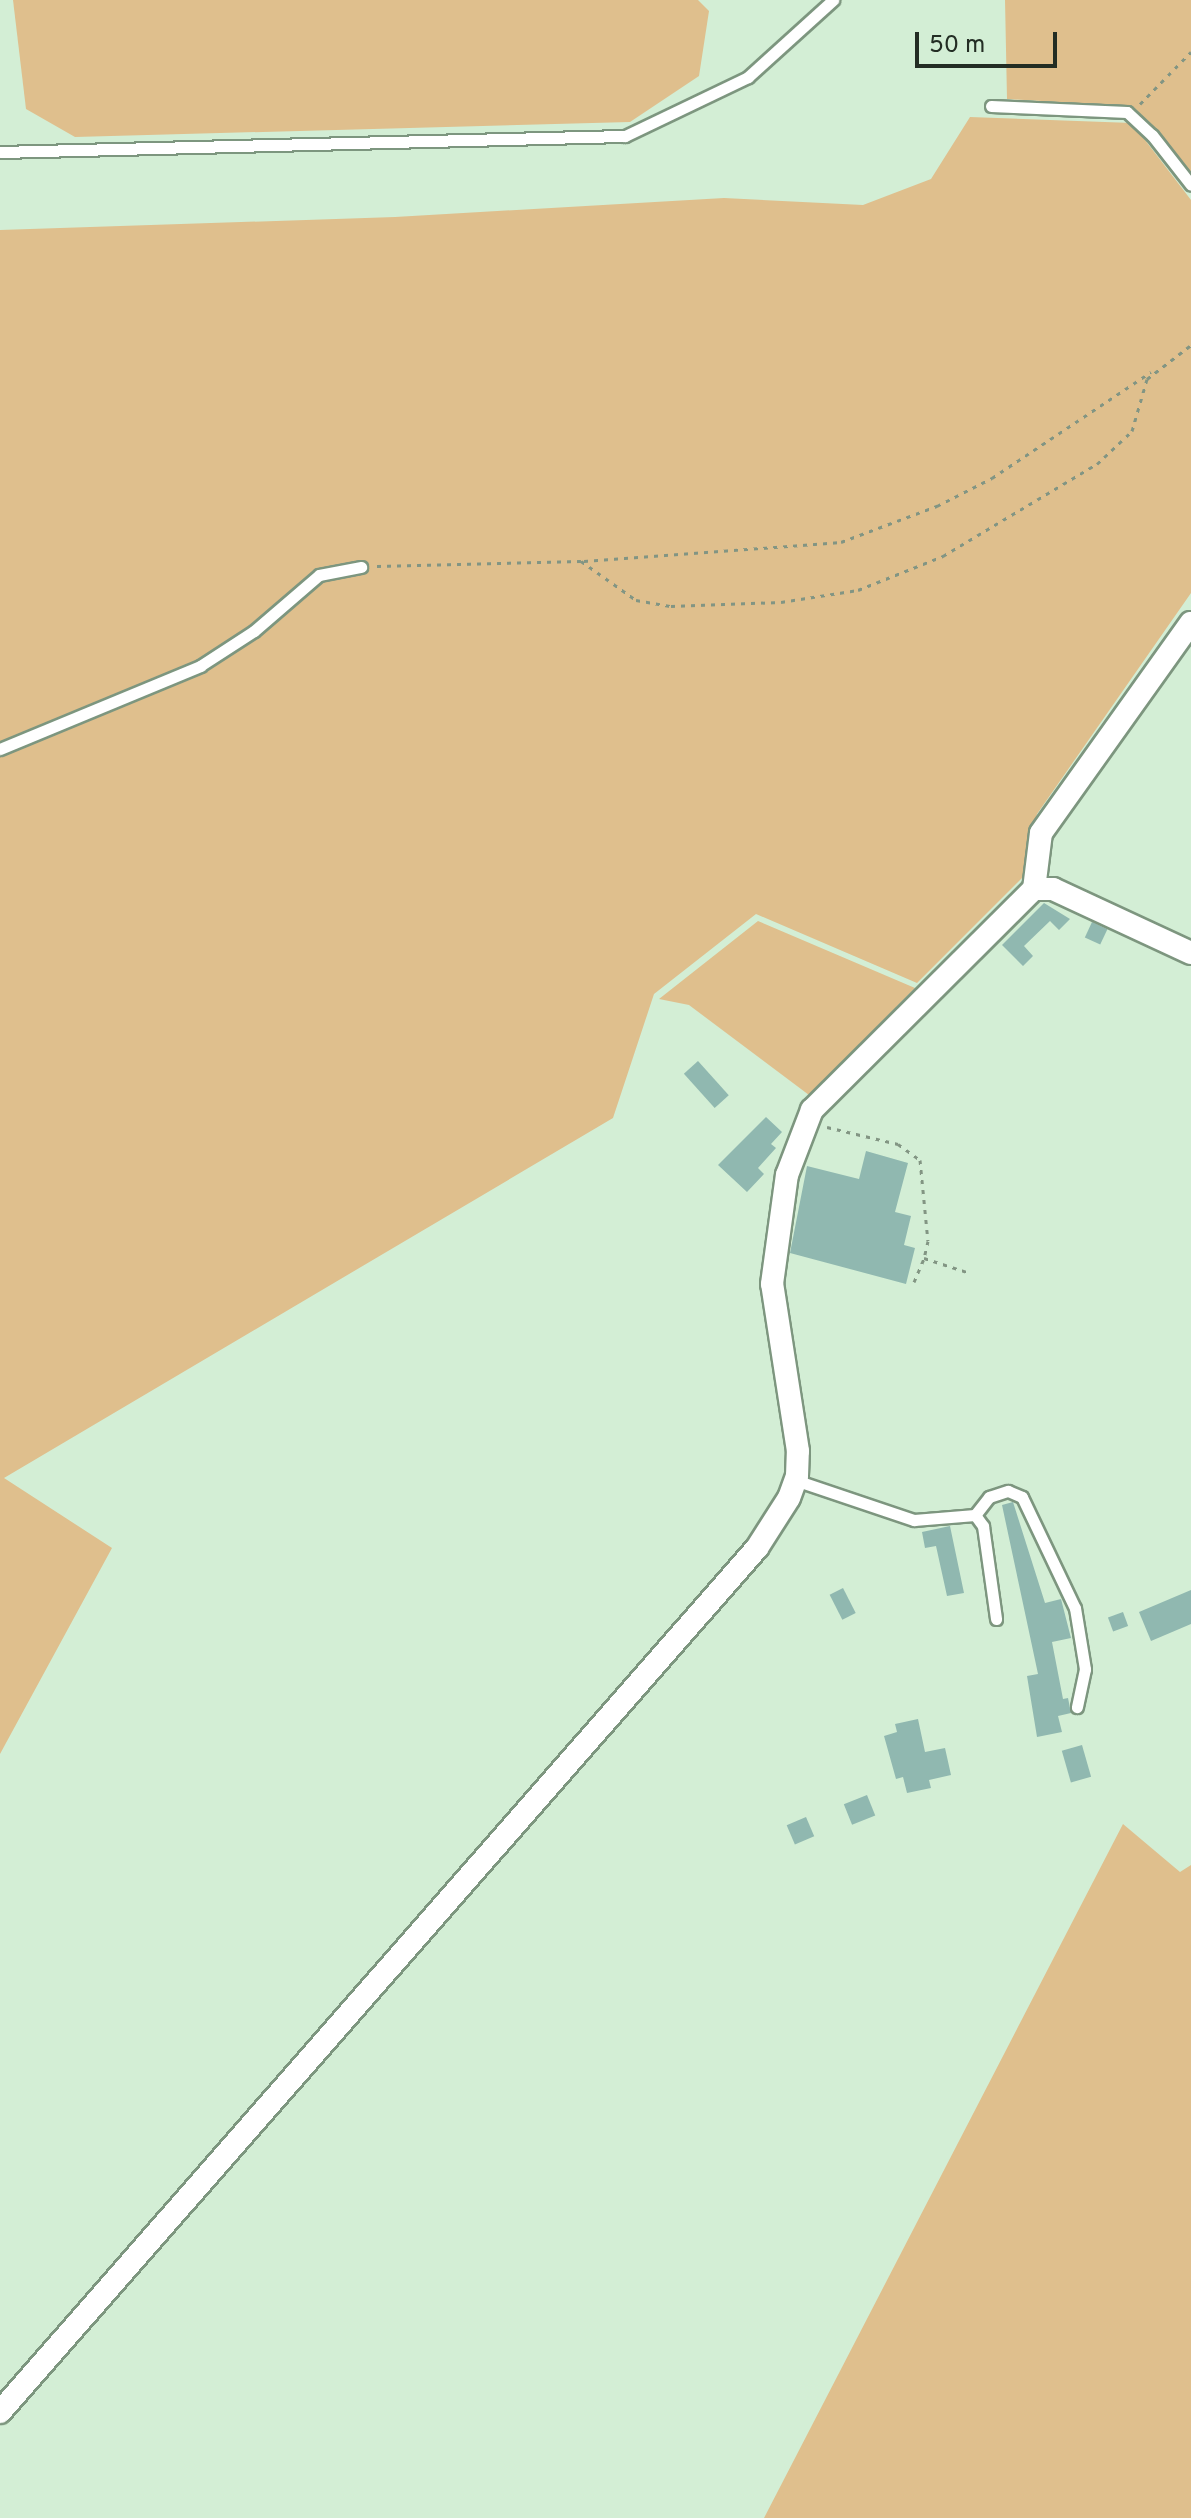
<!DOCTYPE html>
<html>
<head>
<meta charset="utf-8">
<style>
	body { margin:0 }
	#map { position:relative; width:1191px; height:2518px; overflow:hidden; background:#d3eed5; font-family:Overpass,sans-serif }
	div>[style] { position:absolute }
	.green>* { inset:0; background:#dfbf8d }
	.building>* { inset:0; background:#90b8b0; transform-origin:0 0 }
	.path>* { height:3px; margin-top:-1.5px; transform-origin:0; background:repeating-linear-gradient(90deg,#829583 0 4px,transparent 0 10px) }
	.roads { filter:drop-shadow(2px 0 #7d967f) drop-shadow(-2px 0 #7d967f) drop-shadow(0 2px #7d967f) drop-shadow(0 -2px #7d967f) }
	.service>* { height:11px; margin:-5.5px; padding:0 5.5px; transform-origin:5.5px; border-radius:5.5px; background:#fff }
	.minor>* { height:22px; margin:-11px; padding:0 11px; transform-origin:11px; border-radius:11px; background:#fff }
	span { translate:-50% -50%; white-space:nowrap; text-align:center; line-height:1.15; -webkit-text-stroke:8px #d3eed5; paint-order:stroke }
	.scale { position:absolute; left:915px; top:32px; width:142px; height:36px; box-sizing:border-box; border:4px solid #232d24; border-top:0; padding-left:10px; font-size:24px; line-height:28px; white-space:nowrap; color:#232d24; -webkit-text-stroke:6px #d3eed5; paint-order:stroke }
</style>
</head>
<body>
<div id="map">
	<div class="green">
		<i style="clip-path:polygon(13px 0,698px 0,709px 11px,699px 76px,630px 122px,75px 137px,26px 109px)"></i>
		<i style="clip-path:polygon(1005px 0,1191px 0,1191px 178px,1127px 106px,1007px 99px)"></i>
		<i style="clip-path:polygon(970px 117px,1132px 123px,1191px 200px,1191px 593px,1037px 814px,1023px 877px,917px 983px,756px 914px,654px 994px,613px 1118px,4px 1478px,112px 1548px,0 1754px,0 230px,395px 217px,724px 198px,863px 205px,931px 179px)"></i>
		<i style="clip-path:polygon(758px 921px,915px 988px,809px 1095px,689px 1005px,659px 999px)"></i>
		<i style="clip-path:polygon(1123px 1824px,1180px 1872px,1191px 1865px,1191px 2518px,764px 2518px)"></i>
	</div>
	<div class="building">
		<i style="clip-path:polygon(1044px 903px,1070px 919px,1059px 930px,1050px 921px,1024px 946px,1033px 956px,1023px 966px,1002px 945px)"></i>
		<i style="left:1092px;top:922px;width:17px;height:17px;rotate:25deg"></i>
		<i style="left:698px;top:1061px;width:46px;height:19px;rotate:48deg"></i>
		<i style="clip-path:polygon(766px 1117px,782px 1132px,771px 1144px,776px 1148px,758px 1168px,764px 1174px,747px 1192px,718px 1165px)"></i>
		<i style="clip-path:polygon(866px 1151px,908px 1163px,895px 1212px,911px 1216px,904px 1245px,915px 1248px,906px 1284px,790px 1253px,807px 1166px,859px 1179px)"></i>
		<i style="clip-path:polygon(1013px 1502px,1045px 1603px,1061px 1599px,1071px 1638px,1052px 1642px,1063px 1699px,1068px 1698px,1071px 1713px,1058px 1716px,1062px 1732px,1037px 1737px,1027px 1676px,1038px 1674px,1002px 1505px)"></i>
		<i style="clip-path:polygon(950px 1526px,964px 1593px,947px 1596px,936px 1546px,925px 1548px,922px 1532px)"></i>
		<i style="left:843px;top:1588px;width:28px;height:15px;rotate:63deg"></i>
		<i style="clip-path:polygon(1191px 1590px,1191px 1624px,1151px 1641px,1139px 1612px)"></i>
		<i style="left:1123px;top:1612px;width:15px;height:16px;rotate:70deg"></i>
		<i style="clip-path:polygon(918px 1719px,925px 1752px,945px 1748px,951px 1775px,929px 1780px,931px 1788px,907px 1793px,903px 1777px,896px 1779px,884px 1736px,897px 1732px,895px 1724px)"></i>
		<i style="left:1082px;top:1745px;width:33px;height:21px;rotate:74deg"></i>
		<i style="left:867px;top:1795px;width:22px;height:25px;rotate:68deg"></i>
		<i style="left:806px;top:1817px;width:21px;height:21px;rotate:67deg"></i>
	</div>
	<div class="path">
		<i style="left:1140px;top:104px;width:73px;rotate:-45.6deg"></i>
		<i style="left:584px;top:561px;width:258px;rotate:-4.2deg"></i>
		<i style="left:841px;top:542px;width:103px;rotate:-20.6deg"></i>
		<i style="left:937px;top:506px;width:62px;rotate:-27deg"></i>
		<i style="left:992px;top:478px;width:191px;rotate:-33.7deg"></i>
		<i style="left:377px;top:566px;width:204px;rotate:-1.4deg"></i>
		<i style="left:581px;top:561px;width:67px;rotate:35.3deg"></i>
		<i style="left:636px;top:600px;width:36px;rotate:10deg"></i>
		<i style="left:671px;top:606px;width:110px;rotate:-2.1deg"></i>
		<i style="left:781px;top:602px;width:78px;rotate:-8.9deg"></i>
		<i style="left:858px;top:590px;width:92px;rotate:-21.8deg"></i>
		<i style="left:943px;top:556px;width:179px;rotate:-30.9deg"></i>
		<i style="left:1097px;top:464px;width:48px;rotate:-43.3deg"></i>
		<i style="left:1132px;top:431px;width:54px;rotate:-73.9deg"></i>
		<i style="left:1147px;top:379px;width:56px;rotate:-37.7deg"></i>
		<i style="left:827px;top:1127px;width:73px;rotate:13.5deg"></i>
		<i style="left:898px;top:1144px;width:27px;rotate:36deg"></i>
		<i style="left:920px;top:1160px;width:81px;rotate:84.4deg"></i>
		<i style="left:928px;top:1241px;width:17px;rotate:103deg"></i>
		<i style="left:924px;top:1258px;width:48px;rotate:18.1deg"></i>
		<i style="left:914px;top:1282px;width:26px;rotate:-67deg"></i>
	</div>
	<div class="roads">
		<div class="service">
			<i style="left:991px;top:106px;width:136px;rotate:2.5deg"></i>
			<i style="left:1127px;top:112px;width:34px;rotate:43deg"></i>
			<i style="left:1152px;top:135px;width:63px;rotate:52deg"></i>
			<i style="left:0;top:152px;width:625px;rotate:-1.47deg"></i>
			<i style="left:625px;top:136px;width:136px;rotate:-25.6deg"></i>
			<i style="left:748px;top:77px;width:115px;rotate:-42.2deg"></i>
			<i style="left:0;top:749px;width:217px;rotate:-22.5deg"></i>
			<i style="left:200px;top:666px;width:64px;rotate:-32.9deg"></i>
			<i style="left:254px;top:631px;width:86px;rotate:-40.7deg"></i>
			<i style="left:319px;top:575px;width:43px;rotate:-10.8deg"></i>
			<i style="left:795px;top:1480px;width:126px;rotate:18.6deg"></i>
			<i style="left:914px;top:1520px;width:61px;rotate:-4.7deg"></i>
			<i style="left:975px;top:1515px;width:23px;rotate:-52deg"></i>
			<i style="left:989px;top:1497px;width:20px;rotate:-18deg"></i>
			<i style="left:1008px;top:1491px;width:15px;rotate:23deg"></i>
			<i style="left:1022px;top:1497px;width:123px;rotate:64.5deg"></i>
			<i style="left:1075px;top:1608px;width:62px;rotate:80.7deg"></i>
			<i style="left:1085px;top:1669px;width:39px;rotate:102deg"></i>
			<i style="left:975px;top:1515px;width:14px;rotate:54deg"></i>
			<i style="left:983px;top:1526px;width:94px;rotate:82deg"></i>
		</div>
		<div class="minor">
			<i style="left:1034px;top:889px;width:19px"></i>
			<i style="left:1053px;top:889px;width:152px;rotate:24.9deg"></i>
			<i style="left:0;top:2412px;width:1149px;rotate:-48.78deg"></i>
			<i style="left:757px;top:1548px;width:59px;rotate:-57.4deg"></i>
			<i style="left:789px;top:1498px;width:23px;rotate:-70deg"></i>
			<i style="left:797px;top:1476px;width:25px;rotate:-88deg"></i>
			<i style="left:798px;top:1451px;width:169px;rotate:-98.8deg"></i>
			<i style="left:772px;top:1284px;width:110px;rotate:-82.2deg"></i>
			<i style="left:787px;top:1175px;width:70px;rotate:-69deg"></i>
			<i style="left:812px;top:1110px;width:313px;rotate:-44.9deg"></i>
			<i style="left:1034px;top:889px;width:56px;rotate:-82.9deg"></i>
			<i style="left:1041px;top:833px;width:258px;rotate:-54.5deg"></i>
		</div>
	</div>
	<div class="scale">50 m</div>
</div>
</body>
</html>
